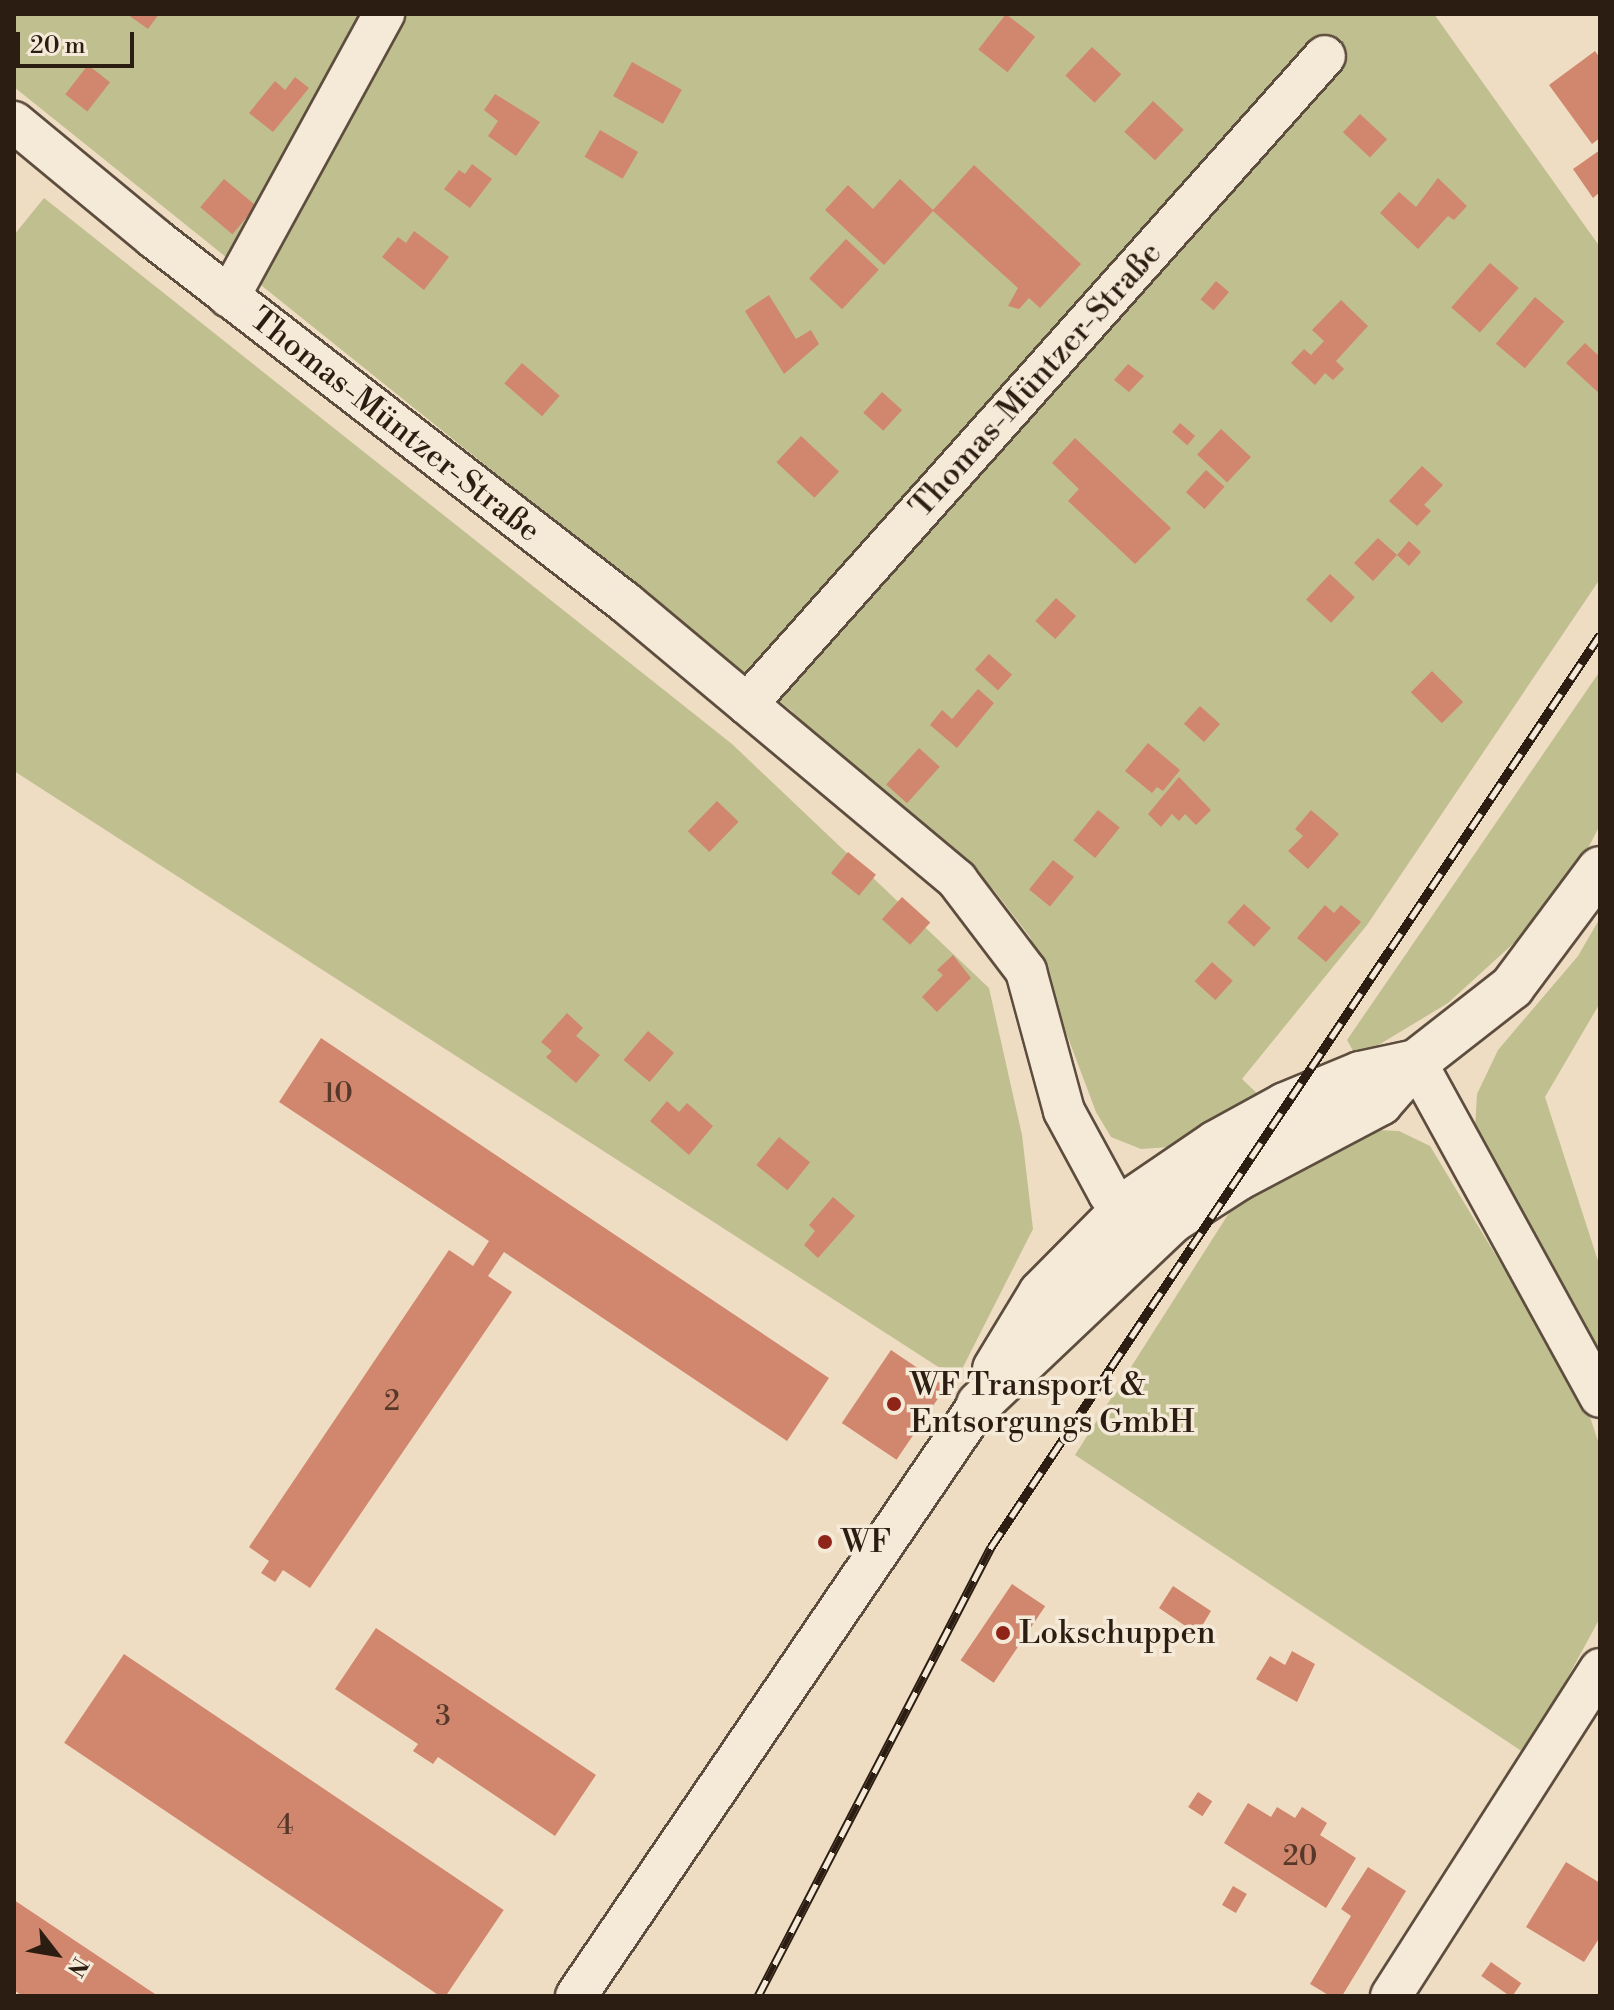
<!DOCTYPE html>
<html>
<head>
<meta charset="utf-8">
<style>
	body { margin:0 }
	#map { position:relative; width:1614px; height:2010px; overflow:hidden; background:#efddc3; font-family:"Libre Bodoni",serif }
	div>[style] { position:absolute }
	.green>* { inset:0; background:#c0bf8f }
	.building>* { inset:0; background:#d0876d; transform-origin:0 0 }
	.roads { filter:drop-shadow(2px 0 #5d4d3e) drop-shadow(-2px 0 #5d4d3e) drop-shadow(0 2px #5d4d3e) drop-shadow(0 -2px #5d4d3e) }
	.street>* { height:40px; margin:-20px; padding:0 20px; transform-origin:20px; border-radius:20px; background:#f5e9d8 }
	.secondary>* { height:44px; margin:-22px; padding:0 22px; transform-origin:22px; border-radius:22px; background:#f5e9d8 }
	.rail>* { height:9px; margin-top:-4.5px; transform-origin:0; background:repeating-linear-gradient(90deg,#f5e9d8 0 18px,#2c1d12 0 36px); box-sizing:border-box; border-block:2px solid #2c1d12 }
	.dots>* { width:22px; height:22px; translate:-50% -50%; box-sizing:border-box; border:4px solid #f5e9d8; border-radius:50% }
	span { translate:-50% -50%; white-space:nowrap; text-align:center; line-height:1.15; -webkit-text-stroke:7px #f5e9d8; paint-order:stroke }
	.number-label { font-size:28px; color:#553829 }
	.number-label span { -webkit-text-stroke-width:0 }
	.street-label { font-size:32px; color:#2c1d12 }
	.poi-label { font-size:32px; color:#2c1d12 }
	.left { translate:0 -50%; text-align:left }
	.frame { position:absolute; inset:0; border:16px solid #2c1d12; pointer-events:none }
	.north { position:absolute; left:16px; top:1914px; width:80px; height:80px; -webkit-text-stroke:6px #f5e9d8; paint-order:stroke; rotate:121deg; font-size:22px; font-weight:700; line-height:32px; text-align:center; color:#2c1d12 }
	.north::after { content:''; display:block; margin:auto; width:28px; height:36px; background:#2c1d12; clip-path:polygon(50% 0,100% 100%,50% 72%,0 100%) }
	.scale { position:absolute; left:16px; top:32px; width:118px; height:36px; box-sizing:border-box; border:4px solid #2c1d12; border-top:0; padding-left:10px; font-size:24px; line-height:28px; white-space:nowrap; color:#2c1d12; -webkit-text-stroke:6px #f5e9d8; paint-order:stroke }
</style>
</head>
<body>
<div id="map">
	<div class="green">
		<i style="clip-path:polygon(14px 14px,1434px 14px,1600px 247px,1600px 579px,1367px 925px,1242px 1079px,1263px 1099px,1170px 1147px,1141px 1149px,1111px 1137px,1096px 1112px,1030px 937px,993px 889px,799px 732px,793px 712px,14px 87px)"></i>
		<i style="clip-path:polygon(44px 198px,732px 744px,989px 988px,1022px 1135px,1033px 1229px,957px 1379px,14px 771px,14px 235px)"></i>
		<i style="clip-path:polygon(1600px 671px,1600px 825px,1585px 854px,1537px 922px,1448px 1003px,1357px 1058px,1347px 1040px)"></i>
		<i style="clip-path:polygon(1600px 918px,1600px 1003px,1545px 1097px,1600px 1267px,1600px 1350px,1475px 1129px,1477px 1094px,1498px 1050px,1578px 956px)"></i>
		<i style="clip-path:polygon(1356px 1129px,1399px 1131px,1430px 1146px,1586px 1405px,1600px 1447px,1600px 1618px,1526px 1754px,1075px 1455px,1243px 1191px)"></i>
	</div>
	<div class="building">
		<i style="clip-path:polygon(127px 14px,159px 14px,148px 29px)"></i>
		<i style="left:1006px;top:14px;width:37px;height:45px;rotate:38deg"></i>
		<i style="left:1092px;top:47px;width:40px;height:39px;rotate:43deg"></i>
		<i style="clip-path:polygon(1595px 51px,1600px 58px,1600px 138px,1592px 144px,1549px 85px)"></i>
		<i style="left:632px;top:62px;width:57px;height:39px;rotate:29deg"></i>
		<i style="left:88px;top:65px;width:28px;height:37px;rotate:38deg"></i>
		<i style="clip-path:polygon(295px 77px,309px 88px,273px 132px,249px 113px,275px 81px,285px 90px)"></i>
		<i style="clip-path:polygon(495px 94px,540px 122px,516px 156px,488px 136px,498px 121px,484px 110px)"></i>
		<i style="left:1153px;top:101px;width:42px;height:42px;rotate:43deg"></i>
		<i style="left:1360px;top:114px;width:37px;height:25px;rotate:43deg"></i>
		<i style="left:600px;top:130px;width:44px;height:31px;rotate:30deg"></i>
		<i style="clip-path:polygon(1600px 150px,1600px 192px,1593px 198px,1573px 169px)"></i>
		<i style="clip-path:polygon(472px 164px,492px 179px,470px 208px,444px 189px,459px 170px,465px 174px)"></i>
		<i style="clip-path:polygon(974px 165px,1081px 264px,1040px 308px,1029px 298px,1019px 309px,1008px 306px,1018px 288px,933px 211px,884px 265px,825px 210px,848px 185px,873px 209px,900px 179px,933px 210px)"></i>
		<i style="clip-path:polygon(1438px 178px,1467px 206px,1454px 220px,1448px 216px,1418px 249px,1380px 213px,1399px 192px,1416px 207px)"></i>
		<i style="left:224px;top:179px;width:42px;height:37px;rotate:40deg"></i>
		<i style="clip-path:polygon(414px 231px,449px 257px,424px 290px,382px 257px,398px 237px,406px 243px)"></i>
		<i style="left:846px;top:239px;width:45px;height:54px;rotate:43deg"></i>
		<i style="left:1490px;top:263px;width:38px;height:59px;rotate:41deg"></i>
		<i style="left:1216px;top:281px;width:17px;height:24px;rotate:40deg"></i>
		<i style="clip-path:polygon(769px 295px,796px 339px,811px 330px,819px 344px,784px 374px,745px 311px)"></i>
		<i style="left:1535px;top:297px;width:38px;height:61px;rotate:40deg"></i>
		<i style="clip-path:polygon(1341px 300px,1368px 326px,1336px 361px,1344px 369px,1333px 380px,1325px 373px,1315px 385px,1291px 363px,1304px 349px,1311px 355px,1324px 341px,1312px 330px)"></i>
		<i style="clip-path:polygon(1585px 343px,1600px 357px,1600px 394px,1566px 363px)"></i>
		<i style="left:522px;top:363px;width:50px;height:27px;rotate:41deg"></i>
		<i style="clip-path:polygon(1128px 364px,1144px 376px,1129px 392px,1114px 380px)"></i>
		<i style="left:882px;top:392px;width:27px;height:28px;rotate:42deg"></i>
		<i style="left:1180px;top:423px;width:20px;height:12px;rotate:41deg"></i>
		<i style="left:1221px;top:429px;width:41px;height:35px;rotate:43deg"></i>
		<i style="left:801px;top:436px;width:52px;height:36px;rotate:43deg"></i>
		<i style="clip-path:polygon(1075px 438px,1171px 528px,1135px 564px,1068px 501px,1079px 489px,1052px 463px)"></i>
		<i style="clip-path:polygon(1422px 466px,1443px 485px,1424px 505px,1431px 511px,1417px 526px,1389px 501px)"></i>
		<i style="left:1206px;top:470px;width:25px;height:30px;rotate:42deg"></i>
		<i style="clip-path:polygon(1378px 538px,1397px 555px,1409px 541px,1421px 552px,1409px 566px,1397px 555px,1373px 581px,1354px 563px)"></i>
		<i style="left:1330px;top:574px;width:34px;height:35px;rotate:43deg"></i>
		<i style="left:1056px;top:598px;width:27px;height:31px;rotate:42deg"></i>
		<i style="left:989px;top:654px;width:31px;height:21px;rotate:42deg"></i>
		<i style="left:1432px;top:671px;width:44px;height:30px;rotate:45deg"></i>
		<i style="clip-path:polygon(978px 689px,994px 703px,957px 748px,930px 725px,942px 710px,952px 719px)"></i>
		<i style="left:1200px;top:706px;width:27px;height:24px;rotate:42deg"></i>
		<i style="clip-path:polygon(1148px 743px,1180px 770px,1163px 791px,1157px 787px,1152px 793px,1125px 771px)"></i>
		<i style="left:919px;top:748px;width:28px;height:49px;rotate:42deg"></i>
		<i style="clip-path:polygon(1179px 777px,1211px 810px,1196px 825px,1185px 814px,1179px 821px,1172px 814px,1161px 827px,1148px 814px)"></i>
		<i style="left:717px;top:801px;width:30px;height:42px;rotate:44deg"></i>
		<i style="left:1098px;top:810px;width:28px;height:39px;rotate:39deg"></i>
		<i style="clip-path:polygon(1311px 810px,1339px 834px,1308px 869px,1288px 851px,1303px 836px,1295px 829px)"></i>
		<i style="left:848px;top:852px;width:36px;height:27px;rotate:39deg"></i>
		<i style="left:1053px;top:860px;width:27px;height:38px;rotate:39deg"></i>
		<i style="left:902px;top:897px;width:38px;height:30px;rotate:42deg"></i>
		<i style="left:1244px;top:904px;width:36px;height:25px;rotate:42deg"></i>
		<i style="clip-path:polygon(1325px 905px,1334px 913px,1341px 905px,1361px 922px,1326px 962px,1297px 938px)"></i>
		<i style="clip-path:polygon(953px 955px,971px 978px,937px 1012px,922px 997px,943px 975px,937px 970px)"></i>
		<i style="left:1212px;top:962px;width:28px;height:26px;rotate:42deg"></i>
		<i style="clip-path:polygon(567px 1013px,583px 1028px,576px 1036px,600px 1055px,576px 1083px,546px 1057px,552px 1051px,541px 1042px)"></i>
		<i style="left:648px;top:1031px;width:34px;height:38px;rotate:40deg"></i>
		<i style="clip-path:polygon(321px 1038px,829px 1378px,787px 1441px,504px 1252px,488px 1276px,512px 1292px,310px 1588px,283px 1570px,275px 1582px,261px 1573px,269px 1561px,249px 1547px,449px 1250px,473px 1266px,489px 1241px,279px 1102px)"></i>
		<i style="clip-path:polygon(667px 1101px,679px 1112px,687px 1103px,713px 1126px,689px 1155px,650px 1121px)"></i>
		<i style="left:779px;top:1137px;width:40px;height:36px;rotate:39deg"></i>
		<i style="clip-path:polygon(833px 1197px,855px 1216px,818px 1258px,804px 1245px,815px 1231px,809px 1225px)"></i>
		<i style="left:891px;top:1350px;width:66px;height:88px;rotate:34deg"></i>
		<i style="left:1012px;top:1584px;width:40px;height:92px;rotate:34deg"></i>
		<i style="clip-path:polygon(1173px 1586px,1211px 1611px,1202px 1626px,1211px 1632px,1206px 1640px,1159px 1608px)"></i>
		<i style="clip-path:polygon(376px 1628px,596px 1775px,555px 1836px,438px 1757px,433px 1764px,413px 1751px,418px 1744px,335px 1689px)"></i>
		<i style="clip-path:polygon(1292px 1651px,1315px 1664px,1297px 1702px,1256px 1679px,1270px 1656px,1285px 1665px)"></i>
		<i style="left:124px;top:1654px;width:458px;height:107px;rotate:34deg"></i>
		<i style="left:1198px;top:1792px;width:17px;height:18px;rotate:33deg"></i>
		<i style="clip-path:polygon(1248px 1803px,1271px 1817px,1277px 1807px,1295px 1818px,1302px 1807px,1327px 1823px,1320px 1835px,1356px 1858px,1326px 1908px,1224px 1843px)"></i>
		<i style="clip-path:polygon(1566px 1862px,1600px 1883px,1600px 1937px,1584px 1962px,1526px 1927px)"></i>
		<i style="clip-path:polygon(1368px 1867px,1406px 1891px,1342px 1996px,1330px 1996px,1310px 1984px,1351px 1916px,1341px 1909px)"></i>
		<i style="left:1233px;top:1886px;width:16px;height:22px;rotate:30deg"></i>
		<i style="clip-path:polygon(14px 1900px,158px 1996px,22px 1996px,14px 1990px)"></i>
		<i style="left:1491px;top:1962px;width:37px;height:17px;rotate:35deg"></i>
	</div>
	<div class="roads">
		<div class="street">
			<i style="left:14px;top:122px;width:182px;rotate:39.6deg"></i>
			<i style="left:154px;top:238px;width:597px;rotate:37.71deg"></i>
			<i style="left:626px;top:603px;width:432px;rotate:39.9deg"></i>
			<i style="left:957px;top:880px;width:114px;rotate:52.8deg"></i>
			<i style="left:1026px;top:971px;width:145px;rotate:74.8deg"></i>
			<i style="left:1064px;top:1111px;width:94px;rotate:61.5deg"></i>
			<i style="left:1109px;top:1194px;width:52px;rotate:54.5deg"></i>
			<i style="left:229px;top:297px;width:323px;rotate:-61.3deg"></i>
			<i style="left:747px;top:704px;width:868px;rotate:-48.27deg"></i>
			<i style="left:1416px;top:1062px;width:382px;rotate:61.2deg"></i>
			<i style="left:576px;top:1996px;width:716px;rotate:-55.76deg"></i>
			<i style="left:1391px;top:1996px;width:388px;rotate:-57.4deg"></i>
		</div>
		<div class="secondary">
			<i style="left:995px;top:1369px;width:89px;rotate:-58.8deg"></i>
			<i style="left:1041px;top:1293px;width:132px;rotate:-45.3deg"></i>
			<i style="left:1134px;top:1199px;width:99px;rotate:-34.3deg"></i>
			<i style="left:1216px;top:1143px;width:79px;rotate:-28.8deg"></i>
			<i style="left:1285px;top:1105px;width:81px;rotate:-22.5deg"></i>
			<i style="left:1360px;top:1074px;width:57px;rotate:-12.1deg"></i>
			<i style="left:979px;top:1404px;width:267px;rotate:-43.5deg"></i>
			<i style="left:1173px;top:1220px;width:77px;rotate:-32.9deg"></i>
			<i style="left:1238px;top:1178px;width:161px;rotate:-27.8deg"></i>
			<i style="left:1380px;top:1103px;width:55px;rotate:-48.7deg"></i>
			<i style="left:1416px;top:1062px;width:122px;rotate:-38deg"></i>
			<i style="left:1512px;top:987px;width:147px;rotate:-53.3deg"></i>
		</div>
	</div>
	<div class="rail">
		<i style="left:758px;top:1996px;width:506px;rotate:-62.57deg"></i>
		<i style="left:991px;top:1547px;width:1097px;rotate:-56.27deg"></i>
	</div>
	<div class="dots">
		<i style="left:894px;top:1404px;background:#8f2418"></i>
		<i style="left:825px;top:1542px;background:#8f2418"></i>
		<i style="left:1003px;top:1633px;background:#8f2418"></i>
	</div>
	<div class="number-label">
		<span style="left:338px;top:1094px">10</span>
		<span style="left:392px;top:1402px">2</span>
		<span style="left:443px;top:1717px">3</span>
		<span style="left:285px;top:1826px">4</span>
		<span style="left:1300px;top:1857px">20</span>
	</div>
	<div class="street-label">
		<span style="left:1036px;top:380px;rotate:-48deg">Thomas-Müntzer-Straße</span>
		<span style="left:395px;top:425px;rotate:38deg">Thomas-Müntzer-Straße</span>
	</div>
	<div class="poi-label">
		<span class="left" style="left:910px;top:1404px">WF Transport &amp;<br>Entsorgungs GmbH</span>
		<span class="left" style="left:841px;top:1542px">WF</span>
		<span class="left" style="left:1019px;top:1633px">Lokschuppen</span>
	</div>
	<div class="frame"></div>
	<div class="north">N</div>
	<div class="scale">20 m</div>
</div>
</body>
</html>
